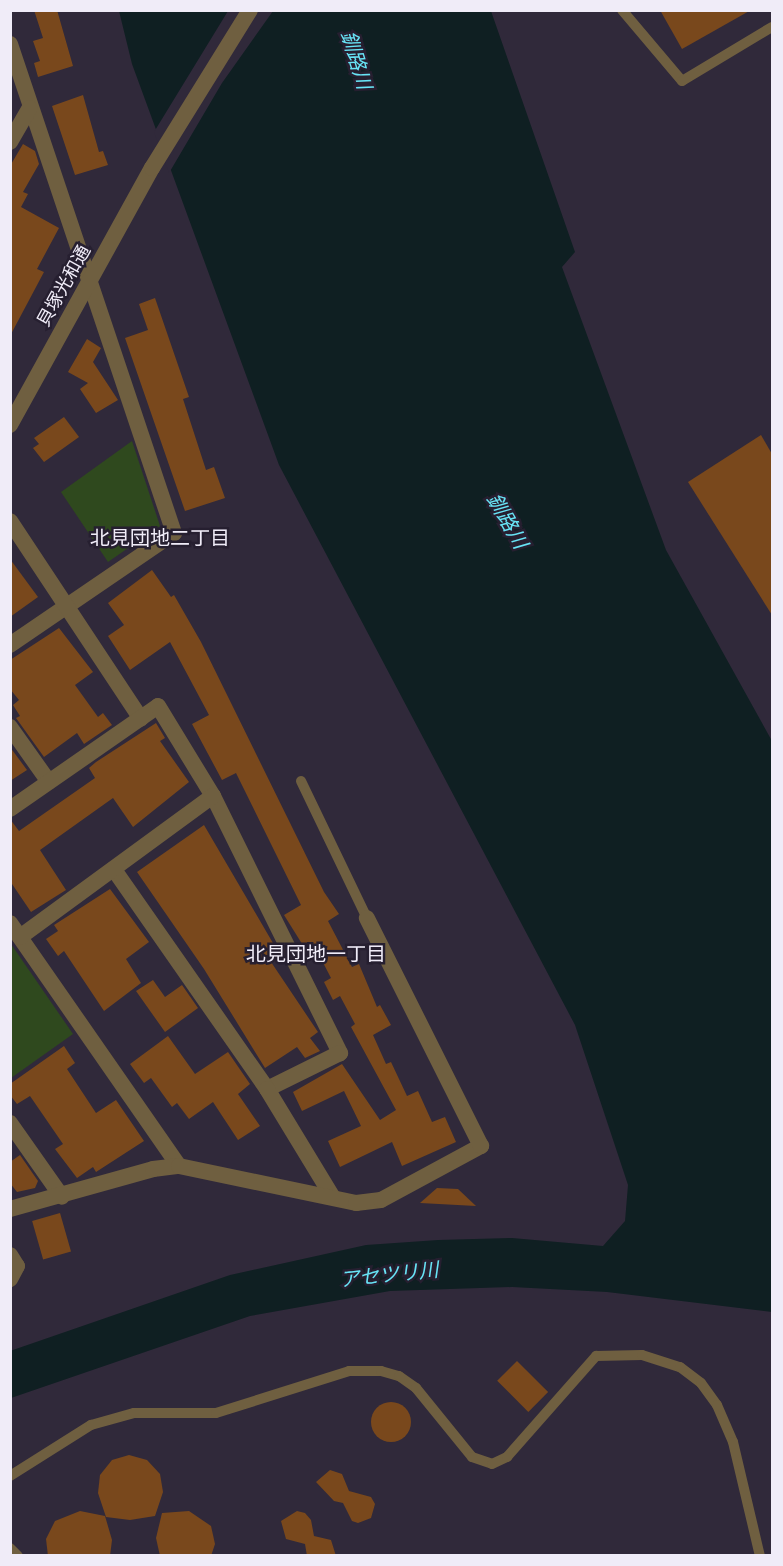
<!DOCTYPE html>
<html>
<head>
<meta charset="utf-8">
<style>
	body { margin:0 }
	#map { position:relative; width:783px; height:1566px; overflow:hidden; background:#30293a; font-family:"Public Sans","Noto Sans JP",sans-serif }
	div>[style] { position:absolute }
	.green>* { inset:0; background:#2f491e }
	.water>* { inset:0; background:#0f1f22 }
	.pier>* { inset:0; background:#30293a }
	.building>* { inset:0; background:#79481c; transform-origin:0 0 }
	.round { border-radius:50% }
	.service>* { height:10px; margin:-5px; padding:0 5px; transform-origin:5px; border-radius:5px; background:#6f5f40 }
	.minor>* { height:16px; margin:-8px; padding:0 8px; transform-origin:8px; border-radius:8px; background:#6f5f40 }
	.tertiary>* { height:16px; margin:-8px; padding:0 8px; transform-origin:8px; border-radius:8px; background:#6f5f40 }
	span { translate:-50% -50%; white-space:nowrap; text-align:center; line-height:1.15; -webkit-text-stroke:5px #261f30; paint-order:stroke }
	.street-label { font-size:18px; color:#f0ecf8 }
	.water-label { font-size:20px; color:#68e4f6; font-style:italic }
	.neighbourhood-label { font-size:20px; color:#f0ecf8 }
	.frame { position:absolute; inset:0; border:12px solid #f0ecf8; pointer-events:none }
</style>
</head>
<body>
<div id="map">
	<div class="green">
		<i style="clip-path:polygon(132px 441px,160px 526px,108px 562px,61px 492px)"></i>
		<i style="clip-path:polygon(11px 944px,73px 1034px,11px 1078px,10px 1078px)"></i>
	</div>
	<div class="water">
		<i style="clip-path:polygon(119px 11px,491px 11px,575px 252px,562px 267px,666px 550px,772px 741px,772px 1312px,607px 1292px,512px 1287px,390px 1291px,250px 1316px,11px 1398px,10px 1351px,230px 1275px,366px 1245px,438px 1240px,512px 1238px,603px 1246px,625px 1221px,628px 1185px,575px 1025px,279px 465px,132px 64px)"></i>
	</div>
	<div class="pier">
		<i style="clip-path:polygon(228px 11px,273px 11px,222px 83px,169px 173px,154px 132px)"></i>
	</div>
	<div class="building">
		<i style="clip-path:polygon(34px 10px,57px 10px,73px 66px,38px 77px,34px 63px,40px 61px,33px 41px,43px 38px)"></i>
		<i style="clip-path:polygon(660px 10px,751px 10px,682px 49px)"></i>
		<i style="clip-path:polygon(83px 95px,99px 152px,103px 151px,108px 165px,75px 175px,52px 106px)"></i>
		<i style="clip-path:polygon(23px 144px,35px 151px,39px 164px,23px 192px,28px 194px,21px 207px,59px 228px,37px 269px,44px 272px,10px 336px,10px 166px)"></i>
		<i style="clip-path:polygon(155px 298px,189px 397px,183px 399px,206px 470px,214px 467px,225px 498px,185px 511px,125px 338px,148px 330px,139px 304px)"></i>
		<i style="clip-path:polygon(87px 339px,101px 348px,93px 362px,118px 400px,96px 413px,80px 389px,88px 383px,68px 372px)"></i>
		<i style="clip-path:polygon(64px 417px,79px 437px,44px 462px,33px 448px,39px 444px,34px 438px)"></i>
		<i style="clip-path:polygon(761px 435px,772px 454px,772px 615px,688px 482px)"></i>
		<i style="clip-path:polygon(10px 559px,38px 597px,10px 617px)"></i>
		<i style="clip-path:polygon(152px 570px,171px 597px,174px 595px,201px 642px,324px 892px,339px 914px,328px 921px,352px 967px,359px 964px,377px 1007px,380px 1005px,391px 1025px,373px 1035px,386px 1064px,391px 1062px,407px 1096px,418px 1091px,432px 1122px,445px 1117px,456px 1142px,402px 1166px,392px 1142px,340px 1167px,328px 1141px,361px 1126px,344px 1091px,302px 1111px,293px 1092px,342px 1064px,380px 1120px,396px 1110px,351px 1027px,355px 1024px,340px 996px,333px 1000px,324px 982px,331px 978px,317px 951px,309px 955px,284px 915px,301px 905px,236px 773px,222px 780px,192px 724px,209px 715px,170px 642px,130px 670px,108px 636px,124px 625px,108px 603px)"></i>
		<i style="clip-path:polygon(59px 628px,93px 672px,75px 685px,98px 717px,103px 713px,112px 725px,84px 744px,77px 733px,44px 757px,16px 718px,20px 716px,13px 705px,19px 700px,10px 689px,10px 660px)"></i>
		<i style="clip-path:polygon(156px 723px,165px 738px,160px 741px,189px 782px,133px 827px,113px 798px,40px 850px,66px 890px,31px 912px,10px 881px,10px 819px,19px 831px,95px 778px,89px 768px,96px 762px)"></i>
		<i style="clip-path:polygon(10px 747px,27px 770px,10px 781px)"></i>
		<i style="clip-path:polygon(204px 825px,277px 950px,267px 956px,318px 1032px,310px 1038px,320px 1051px,305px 1058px,297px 1047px,265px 1068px,204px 969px,137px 872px)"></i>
		<i style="clip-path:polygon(110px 889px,149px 942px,126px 959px,141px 983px,104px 1011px,64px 951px,58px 956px,46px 939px,58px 931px,54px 925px)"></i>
		<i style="clip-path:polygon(153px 980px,165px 997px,182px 985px,198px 1008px,165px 1032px,136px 991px)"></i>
		<i style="clip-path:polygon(168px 1036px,195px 1074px,228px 1052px,250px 1084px,238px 1094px,260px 1126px,238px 1140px,213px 1102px,189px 1119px,177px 1103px,172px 1107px,151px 1078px,144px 1083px,130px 1064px)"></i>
		<i style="clip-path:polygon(64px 1046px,75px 1063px,67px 1069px,96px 1113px,116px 1100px,144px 1141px,96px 1172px,93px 1167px,77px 1178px,55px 1149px,63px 1144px,30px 1096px,17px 1104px,10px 1095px,10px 1084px)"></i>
		<i style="clip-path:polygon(20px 1155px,38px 1181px,35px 1188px,17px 1192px,10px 1183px,10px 1162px)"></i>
		<i style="clip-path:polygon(437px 1188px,458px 1189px,476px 1206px,420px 1203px)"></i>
		<i style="left:60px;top:1213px;width:40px;height:29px;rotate:74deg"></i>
		<i style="left:517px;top:1361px;width:44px;height:28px;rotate:45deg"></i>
		<i class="round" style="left:371px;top:1402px;width:40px;height:40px"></i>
		<i style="clip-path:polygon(129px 1455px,147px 1460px,160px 1474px,163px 1492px,155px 1516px,130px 1520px,106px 1517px,98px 1493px,100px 1475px,112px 1460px)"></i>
		<i style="clip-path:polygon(330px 1470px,342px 1474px,349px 1491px,371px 1497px,375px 1504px,371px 1518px,358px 1523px,352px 1521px,343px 1503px,334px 1501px,316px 1482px)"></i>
		<i style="clip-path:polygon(80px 1511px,105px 1516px,112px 1540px,110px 1556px,48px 1556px,46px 1539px,55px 1521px)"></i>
		<i style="clip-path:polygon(189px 1511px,211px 1526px,215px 1544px,211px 1556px,160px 1556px,156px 1538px,162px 1513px)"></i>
		<i style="clip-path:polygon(297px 1511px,305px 1513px,311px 1520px,314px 1536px,331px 1540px,336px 1556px,307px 1556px,305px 1544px,286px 1539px,281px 1521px)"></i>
	</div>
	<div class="service">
		<i style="left:622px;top:10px;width:93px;rotate:49.8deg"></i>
		<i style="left:682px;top:81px;width:105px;rotate:-31deg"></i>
		<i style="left:301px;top:781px;width:152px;rotate:64.3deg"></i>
		<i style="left:10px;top:1476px;width:96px;rotate:-32.2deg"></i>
		<i style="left:91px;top:1425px;width:45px;rotate:-15.6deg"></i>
		<i style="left:134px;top:1413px;width:82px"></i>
		<i style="left:216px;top:1413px;width:139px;rotate:-17.5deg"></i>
		<i style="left:349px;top:1371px;width:32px"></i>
		<i style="left:381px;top:1371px;width:19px;rotate:16deg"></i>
		<i style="left:399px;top:1376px;width:21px;rotate:35deg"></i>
		<i style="left:416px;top:1388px;width:89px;rotate:50.9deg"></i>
		<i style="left:472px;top:1457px;width:21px;rotate:19deg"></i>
		<i style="left:492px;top:1464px;width:17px;rotate:-25deg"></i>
		<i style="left:507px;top:1457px;width:135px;rotate:-48.6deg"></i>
		<i style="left:596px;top:1356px;width:46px;rotate:-1.2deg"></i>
		<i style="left:642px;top:1355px;width:40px;rotate:18deg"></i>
		<i style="left:680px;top:1367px;width:26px;rotate:37deg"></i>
		<i style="left:701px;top:1383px;width:27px;rotate:54deg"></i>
		<i style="left:717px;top:1405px;width:40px;rotate:66.6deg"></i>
		<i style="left:733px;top:1442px;width:117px;rotate:76.7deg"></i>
		<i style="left:10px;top:1548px;width:11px;rotate:45deg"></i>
	</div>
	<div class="minor">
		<i style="left:10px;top:44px;width:516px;rotate:71.46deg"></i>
		<i style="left:174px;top:533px;width:199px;rotate:145.7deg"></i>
		<i style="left:10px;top:142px;width:39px;rotate:-60deg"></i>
		<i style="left:10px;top:521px;width:237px;rotate:56.5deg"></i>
		<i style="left:10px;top:727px;width:67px;rotate:54.7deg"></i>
		<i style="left:10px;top:809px;width:180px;rotate:-34.8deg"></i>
		<i style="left:158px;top:706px;width:105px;rotate:58.6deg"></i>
		<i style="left:213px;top:796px;width:287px;rotate:63.7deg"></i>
		<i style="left:340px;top:1053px;width:81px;rotate:153.7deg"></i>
		<i style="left:115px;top:871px;width:266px;rotate:55.1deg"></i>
		<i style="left:267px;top:1089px;width:125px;rotate:58.7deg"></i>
		<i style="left:10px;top:923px;width:296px;rotate:55.2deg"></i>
		<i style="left:20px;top:937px;width:239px;rotate:-36.2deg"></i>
		<i style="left:10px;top:1123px;width:90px;rotate:54.9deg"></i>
		<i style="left:10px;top:1209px;width:148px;rotate:-15.6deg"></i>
		<i style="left:153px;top:1169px;width:26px;rotate:-7deg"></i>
		<i style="left:179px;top:1166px;width:181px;rotate:11.8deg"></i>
		<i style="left:356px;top:1203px;width:25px;rotate:-7deg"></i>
		<i style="left:381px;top:1200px;width:114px;rotate:-28.4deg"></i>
		<i style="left:481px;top:1146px;width:255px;rotate:-116.6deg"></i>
		<i style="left:10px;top:1255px;width:13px;rotate:58deg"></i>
		<i style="left:17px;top:1266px;width:15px;rotate:118deg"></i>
	</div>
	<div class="tertiary">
		<i style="left:10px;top:425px;width:294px;rotate:-61.1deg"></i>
		<i style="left:152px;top:168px;width:186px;rotate:-58.2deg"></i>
	</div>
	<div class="street-label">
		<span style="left:64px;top:286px;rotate:-61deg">貝塚光和通</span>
	</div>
	<div class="water-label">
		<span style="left:356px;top:60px;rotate:73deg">釧路川</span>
		<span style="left:507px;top:521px;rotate:60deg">釧路川</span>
		<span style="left:389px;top:1275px;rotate:-6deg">アセツリ川</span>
	</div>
	<div class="neighbourhood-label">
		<span style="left:160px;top:538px">北見団地二丁目</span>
		<span style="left:316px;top:954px">北見団地一丁目</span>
	</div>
	<div class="frame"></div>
</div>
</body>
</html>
